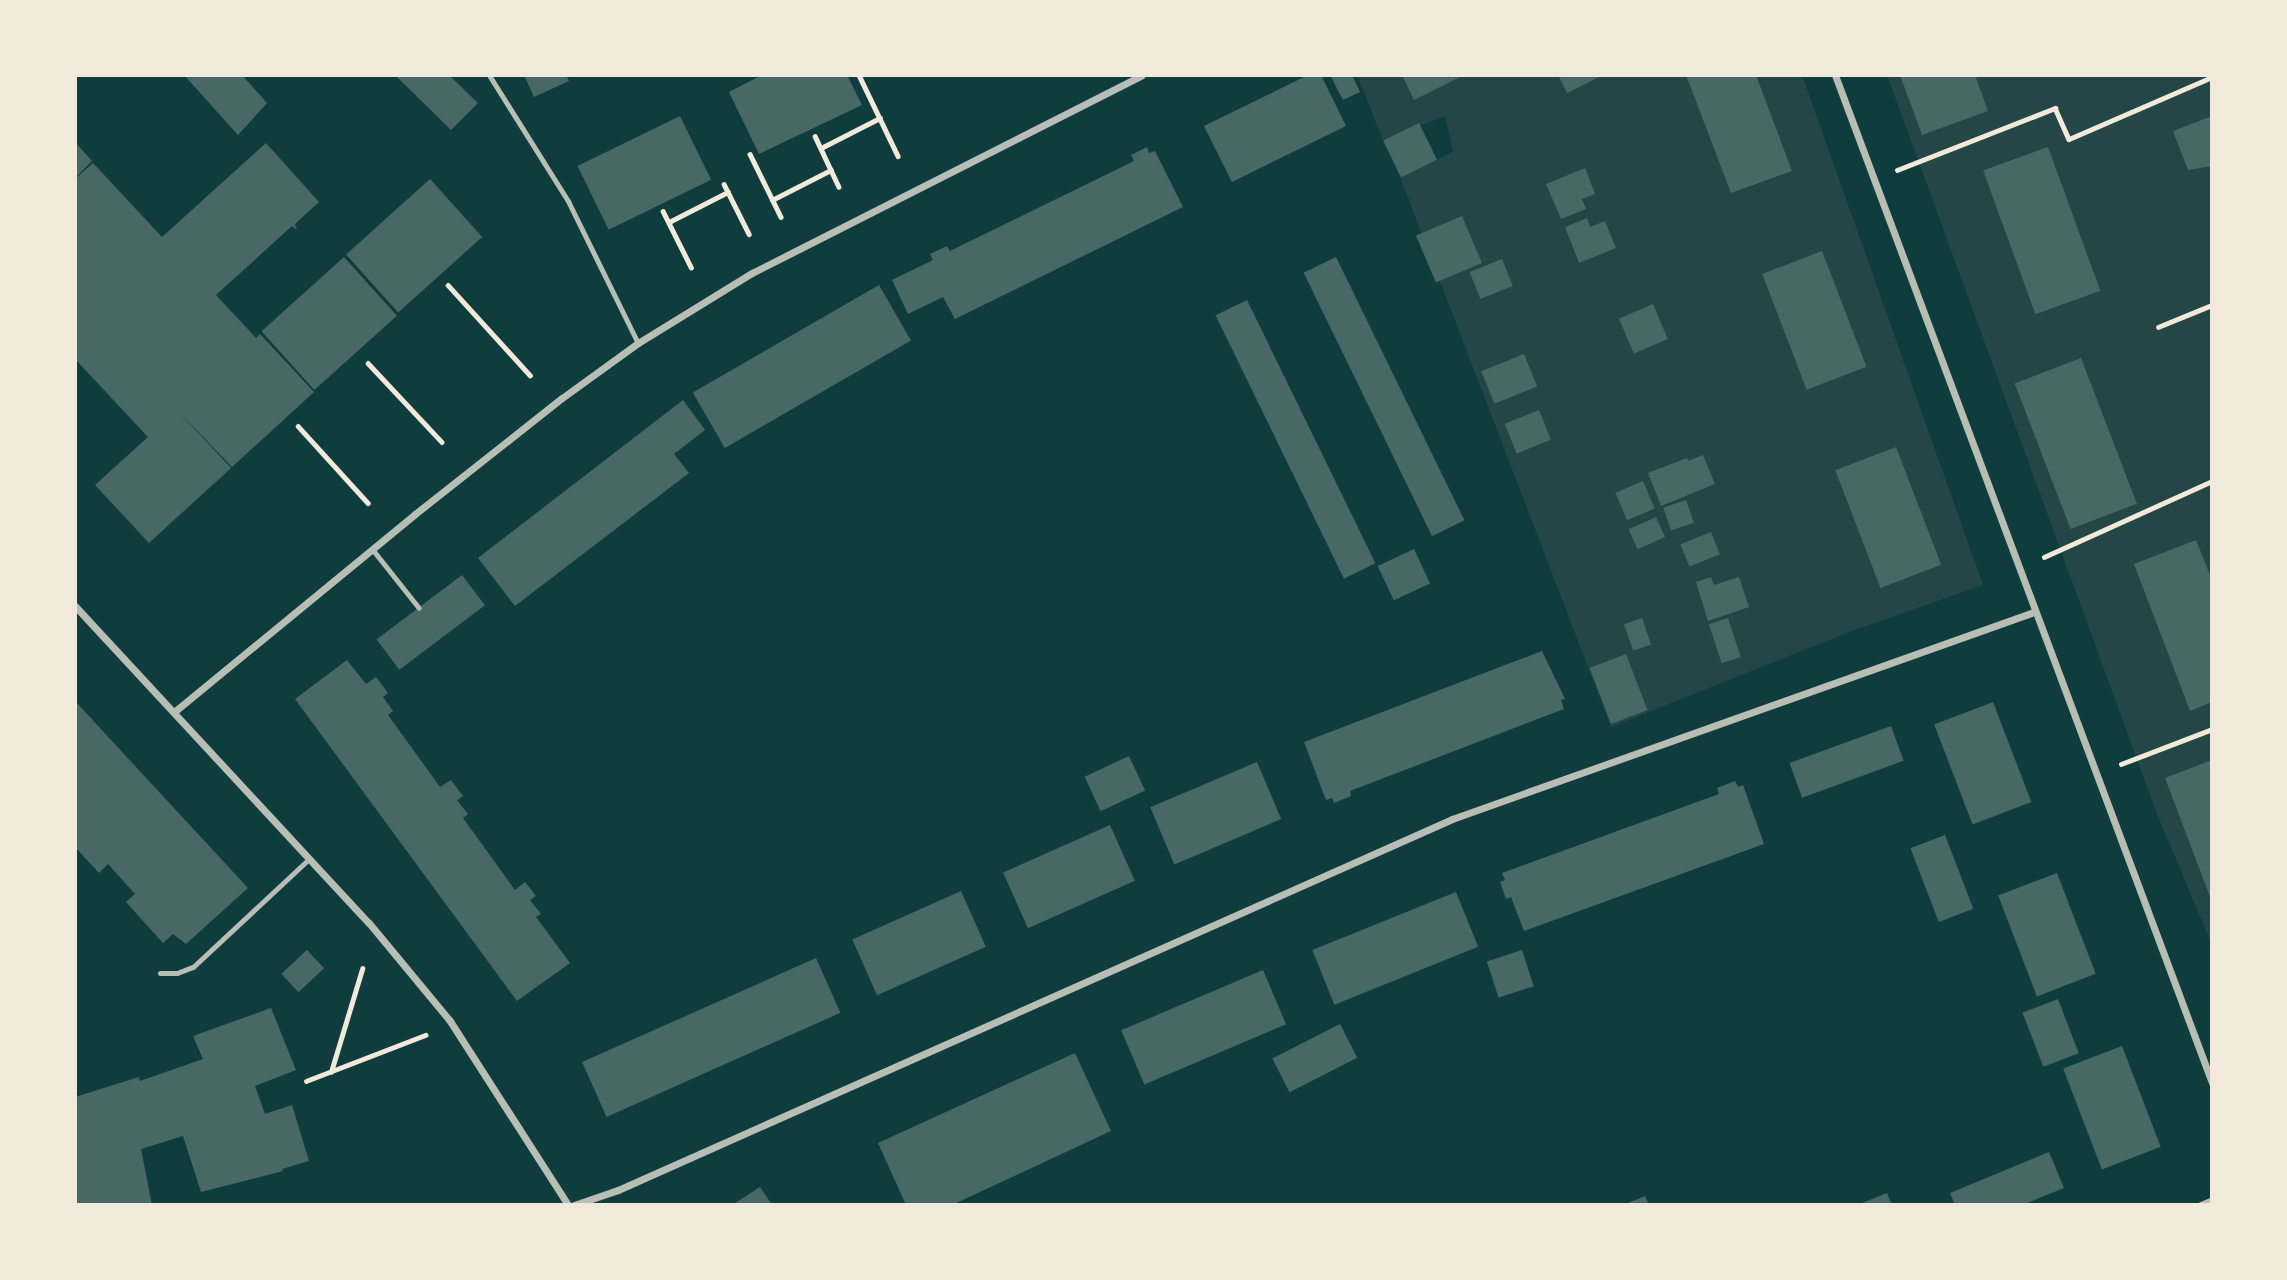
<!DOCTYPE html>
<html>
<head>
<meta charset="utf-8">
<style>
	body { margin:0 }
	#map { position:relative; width:2287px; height:1280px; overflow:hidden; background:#0f3d3e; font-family:Montserrat,sans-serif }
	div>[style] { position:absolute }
	.green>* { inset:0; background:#244646 }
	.building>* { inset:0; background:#486865; transform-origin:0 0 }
	.path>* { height:4.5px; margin:-2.25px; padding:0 2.25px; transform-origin:2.25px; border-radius:2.25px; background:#f1e9da }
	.service>* { height:5px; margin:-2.5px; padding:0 2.5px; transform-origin:2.5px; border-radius:2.5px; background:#b8beb3 }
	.minor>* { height:7px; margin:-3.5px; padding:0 3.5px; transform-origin:3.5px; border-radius:3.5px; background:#b8beb3 }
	span { translate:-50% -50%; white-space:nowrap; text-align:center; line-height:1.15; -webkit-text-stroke:5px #f1e9da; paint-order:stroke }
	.frame { position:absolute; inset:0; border:77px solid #f1e9da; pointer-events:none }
</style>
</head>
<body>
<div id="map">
	<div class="green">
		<i style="clip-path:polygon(1357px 75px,1802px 75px,1983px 585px,1849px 632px,1611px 727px,1400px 177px,1453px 152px,1445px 116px,1383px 140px)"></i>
		<i style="clip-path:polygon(1887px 75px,2212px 75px,2212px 945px,2157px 814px)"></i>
	</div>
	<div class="building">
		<i style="clip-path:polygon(184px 75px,242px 75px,267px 103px,238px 135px)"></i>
		<i style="clip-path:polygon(395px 75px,449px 75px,478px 103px,451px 130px)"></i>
		<i style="clip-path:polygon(524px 75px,566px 75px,569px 81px,534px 97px)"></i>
		<i style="clip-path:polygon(762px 75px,847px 75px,862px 105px,759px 154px,729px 92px)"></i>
		<i style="clip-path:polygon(1308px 75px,1321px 75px,1346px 126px,1232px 182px,1204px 126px)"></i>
		<i style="clip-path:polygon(1330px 75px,1352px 75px,1360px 92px,1343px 100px)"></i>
		<i style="clip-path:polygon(1402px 75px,1464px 75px,1414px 100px)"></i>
		<i style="clip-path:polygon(1558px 75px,1603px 75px,1567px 93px)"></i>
		<i style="clip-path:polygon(1686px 75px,1756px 75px,1792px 171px,1731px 193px)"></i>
		<i style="clip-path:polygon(1900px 75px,1975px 75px,1988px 111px,1922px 135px)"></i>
		<i style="left:680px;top:116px;width:71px;height:114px;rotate:64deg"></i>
		<i style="clip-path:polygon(2212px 116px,2212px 166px,2188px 170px,2173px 131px)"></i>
		<i style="left:1419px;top:123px;width:41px;height:40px;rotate:64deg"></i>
		<i style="clip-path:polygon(75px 142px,92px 161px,75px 178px)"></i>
		<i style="clip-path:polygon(266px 143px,319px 202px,295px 224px,297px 230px,292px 226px,216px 295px,256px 338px,260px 334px,314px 392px,232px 467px,177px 410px,231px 468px,149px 543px,95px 485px,148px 437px,75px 359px,75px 179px,93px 163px,162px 237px)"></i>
		<i style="clip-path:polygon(1147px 147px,1149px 153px,1155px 151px,1183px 207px,955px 319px,943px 297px,908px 314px,892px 280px,933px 260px,930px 254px,947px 246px,950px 251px,1134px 161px,1131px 155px)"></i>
		<i style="left:2048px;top:147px;width:153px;height:69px;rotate:70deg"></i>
		<i style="clip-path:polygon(1585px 168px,1595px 194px,1582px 199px,1586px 209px,1561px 219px,1546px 184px)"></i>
		<i style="left:430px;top:179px;width:78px;height:113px;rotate:48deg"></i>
		<i style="left:1462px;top:216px;width:51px;height:50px;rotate:67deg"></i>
		<i style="clip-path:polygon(1587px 218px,1590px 227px,1605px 221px,1616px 248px,1579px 263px,1565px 227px)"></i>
		<i style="left:1822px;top:251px;width:124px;height:64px;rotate:69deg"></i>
		<i style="left:344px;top:257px;width:79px;height:111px;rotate:48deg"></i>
		<i style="left:1336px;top:257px;width:293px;height:36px;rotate:64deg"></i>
		<i style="left:1502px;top:259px;width:29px;height:35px;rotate:68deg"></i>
		<i style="left:879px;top:285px;width:64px;height:215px;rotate:60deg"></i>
		<i style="left:1247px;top:300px;width:293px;height:35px;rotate:64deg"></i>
		<i style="left:1653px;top:304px;width:38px;height:37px;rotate:67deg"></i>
		<i style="left:1524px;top:354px;width:35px;height:46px;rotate:68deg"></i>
		<i style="left:2081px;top:358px;width:156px;height:71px;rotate:69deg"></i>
		<i style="clip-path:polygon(683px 400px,705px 430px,674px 454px,689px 473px,515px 606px,478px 558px)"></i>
		<i style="left:1539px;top:410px;width:32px;height:37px;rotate:68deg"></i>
		<i style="left:1896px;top:447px;width:126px;height:65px;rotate:69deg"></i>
		<i style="clip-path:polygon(1703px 455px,1715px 484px,1661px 506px,1648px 473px,1687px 458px,1688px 461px)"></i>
		<i style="left:1643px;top:481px;width:30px;height:30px;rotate:67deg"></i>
		<i style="left:1686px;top:500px;width:24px;height:24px;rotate:71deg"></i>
		<i style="left:1656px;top:517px;width:22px;height:30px;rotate:66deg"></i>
		<i style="left:1711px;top:532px;width:24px;height:33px;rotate:68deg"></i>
		<i style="clip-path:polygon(2196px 540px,2212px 580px,2212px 702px,2190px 711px,2134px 564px)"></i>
		<i style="left:1414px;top:549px;width:38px;height:40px;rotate:65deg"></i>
		<i style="left:462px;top:575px;width:38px;height:107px;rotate:53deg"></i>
		<i style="clip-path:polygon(1711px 577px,1714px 585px,1739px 577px,1749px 607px,1708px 621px,1696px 582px)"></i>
		<i style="left:1642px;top:618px;width:28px;height:19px;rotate:71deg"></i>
		<i style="left:1728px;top:618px;width:41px;height:20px;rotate:72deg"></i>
		<i style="clip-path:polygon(1542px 651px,1565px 699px,1561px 700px,1564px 709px,1350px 791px,1351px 796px,1334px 803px,1332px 798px,1326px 800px,1304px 742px)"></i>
		<i style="left:1626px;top:654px;width:60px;height:39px;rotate:69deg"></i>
		<i style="clip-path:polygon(347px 660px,366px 684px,376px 677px,388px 693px,383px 697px,393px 711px,388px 715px,440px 787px,451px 780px,463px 796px,457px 800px,468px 814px,463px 818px,515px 890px,525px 882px,536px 896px,530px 900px,541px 914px,536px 917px,570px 963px,517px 1001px,295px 699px)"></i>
		<i style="clip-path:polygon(75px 701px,248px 888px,186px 944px,173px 934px,163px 943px,126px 902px,135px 894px,108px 864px,99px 873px,75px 847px)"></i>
		<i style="left:1993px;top:702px;width:107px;height:63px;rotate:69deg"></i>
		<i style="left:1891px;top:726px;width:37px;height:108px;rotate:70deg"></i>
		<i style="left:1129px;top:756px;width:38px;height:49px;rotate:65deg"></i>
		<i style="clip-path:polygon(2212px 760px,2212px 902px,2165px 778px)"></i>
		<i style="left:1257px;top:762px;width:62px;height:116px;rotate:67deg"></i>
		<i style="clip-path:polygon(1735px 781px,1738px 787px,1743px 785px,1764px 844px,1524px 931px,1511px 897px,1506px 899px,1500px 882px,1505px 880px,1502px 873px,1719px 794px,1717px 788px)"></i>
		<i style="left:1110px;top:825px;width:61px;height:117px;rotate:66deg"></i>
		<i style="left:1945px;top:835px;width:79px;height:37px;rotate:69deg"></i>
		<i style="left:2057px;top:873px;width:108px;height:63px;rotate:69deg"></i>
		<i style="left:961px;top:891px;width:61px;height:119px;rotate:66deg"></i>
		<i style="left:1456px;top:892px;width:59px;height:155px;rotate:68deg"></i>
		<i style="left:307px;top:950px;width:25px;height:35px;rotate:47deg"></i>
		<i style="left:1522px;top:950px;width:38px;height:37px;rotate:72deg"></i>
		<i style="left:816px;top:958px;width:60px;height:256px;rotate:66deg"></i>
		<i style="left:1263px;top:970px;width:59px;height:154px;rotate:67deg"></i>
		<i style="left:2058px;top:999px;width:58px;height:38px;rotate:69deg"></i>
		<i style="clip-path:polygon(271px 1008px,296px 1070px,255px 1086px,265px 1114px,292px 1105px,309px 1161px,282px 1169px,283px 1171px,201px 1192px,183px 1136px,141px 1149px,152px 1205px,75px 1205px,75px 1097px,139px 1077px,140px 1081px,203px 1059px,193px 1036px)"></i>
		<i style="left:1340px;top:1024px;width:38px;height:76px;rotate:63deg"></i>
		<i style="left:2122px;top:1046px;width:108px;height:63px;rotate:69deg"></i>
		<i style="clip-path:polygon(1075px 1053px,1111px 1131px,952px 1205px,906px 1205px,878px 1143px)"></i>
		<i style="clip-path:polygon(2049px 1152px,2064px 1188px,2022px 1205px,1955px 1205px,1950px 1193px)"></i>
		<i style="clip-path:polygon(760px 1187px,772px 1205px,732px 1205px)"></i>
		<i style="clip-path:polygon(1887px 1193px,1892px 1205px,1857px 1205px)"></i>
		<i style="clip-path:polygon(1645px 1196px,1649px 1205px,1623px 1205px)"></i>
	</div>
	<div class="path">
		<i style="left:859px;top:75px;width:90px;rotate:64.3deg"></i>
		<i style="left:815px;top:136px;width:56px;rotate:64.8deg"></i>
		<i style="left:821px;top:148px;width:66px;rotate:-27deg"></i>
		<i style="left:750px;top:154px;width:70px;rotate:63.8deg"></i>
		<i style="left:1897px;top:170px;width:170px;rotate:-21.4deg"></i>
		<i style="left:2055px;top:108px;width:34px;rotate:66deg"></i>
		<i style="left:2069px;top:139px;width:156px;rotate:-23.4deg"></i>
		<i style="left:724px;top:184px;width:56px;rotate:63.4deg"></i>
		<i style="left:772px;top:200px;width:66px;rotate:-27deg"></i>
		<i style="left:663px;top:211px;width:63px;rotate:63.4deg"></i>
		<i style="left:669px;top:222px;width:66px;rotate:-27deg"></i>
		<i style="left:448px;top:285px;width:122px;rotate:47.7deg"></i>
		<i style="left:2158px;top:327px;width:58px;rotate:-22.2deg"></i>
		<i style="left:368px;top:363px;width:108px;rotate:46.9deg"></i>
		<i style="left:298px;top:426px;width:104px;rotate:47.7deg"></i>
		<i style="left:2044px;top:557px;width:184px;rotate:-24.3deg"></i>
		<i style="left:2121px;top:764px;width:97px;rotate:-21deg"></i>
		<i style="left:331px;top:1072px;width:108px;rotate:-73.2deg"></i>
		<i style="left:306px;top:1081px;width:128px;rotate:-21.1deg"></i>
	</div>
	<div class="service">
		<i style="left:489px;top:75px;width:149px;rotate:57.9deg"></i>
		<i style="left:568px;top:201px;width:158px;rotate:63.8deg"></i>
		<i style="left:372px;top:549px;width:75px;rotate:51.5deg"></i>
		<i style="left:160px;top:973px;width:17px"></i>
		<i style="left:177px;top:973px;width:17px;rotate:-21deg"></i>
		<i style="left:193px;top:967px;width:158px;rotate:-43deg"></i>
	</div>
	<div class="minor">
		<i style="left:1835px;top:75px;width:1076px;rotate:69.49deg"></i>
		<i style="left:75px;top:606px;width:432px;rotate:47.2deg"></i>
		<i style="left:369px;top:923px;width:127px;rotate:50.4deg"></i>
		<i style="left:450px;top:1021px;width:219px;rotate:57.3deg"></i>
		<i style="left:174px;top:712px;width:312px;rotate:-39.4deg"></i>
		<i style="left:415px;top:514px;width:187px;rotate:-38.3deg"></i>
		<i style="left:562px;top:398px;width:94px;rotate:-35.9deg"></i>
		<i style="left:638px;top:343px;width:134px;rotate:-31.6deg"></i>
		<i style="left:752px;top:273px;width:437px;rotate:-26.9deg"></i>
		<i style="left:574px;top:1205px;width:46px;rotate:-18.8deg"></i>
		<i style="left:618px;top:1190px;width:913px;rotate:-23.98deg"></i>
		<i style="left:1452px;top:819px;width:618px;rotate:-19.58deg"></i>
		<i style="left:2201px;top:1205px;width:12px;rotate:-24deg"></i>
	</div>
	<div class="frame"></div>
</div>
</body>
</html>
